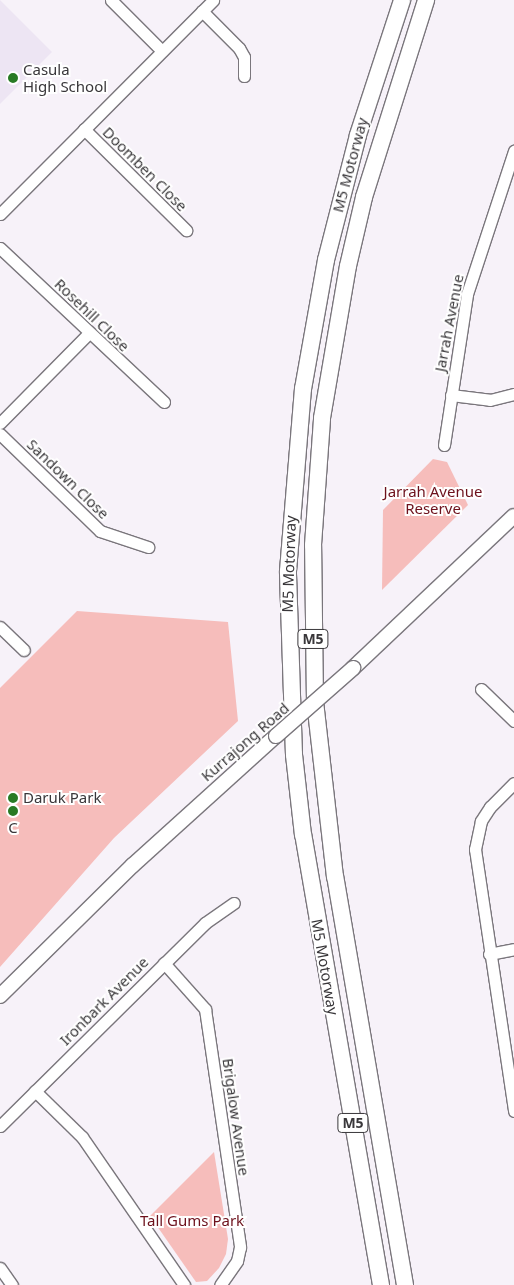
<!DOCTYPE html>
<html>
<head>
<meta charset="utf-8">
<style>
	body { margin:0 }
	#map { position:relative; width:514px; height:1285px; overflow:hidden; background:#f7f2f9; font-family:"Noto Sans",sans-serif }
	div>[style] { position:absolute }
	.built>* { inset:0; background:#ede5f3 }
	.green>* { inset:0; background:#f6bdbb }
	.roads { filter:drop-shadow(1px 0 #7a767c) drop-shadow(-1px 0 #7a767c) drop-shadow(0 1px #7a767c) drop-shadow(0 -1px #7a767c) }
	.minor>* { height:11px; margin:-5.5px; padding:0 5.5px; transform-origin:5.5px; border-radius:5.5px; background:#fff }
	.major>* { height:14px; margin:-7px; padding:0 7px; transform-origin:7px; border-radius:7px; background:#fff }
	.highway>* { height:16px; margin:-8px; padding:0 8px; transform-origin:8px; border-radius:8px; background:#fff }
	.bridges { filter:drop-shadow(1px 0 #7a767c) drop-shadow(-1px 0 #7a767c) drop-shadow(0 1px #7a767c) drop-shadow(0 -1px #7a767c) }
	.major-bridge>* { height:14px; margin:-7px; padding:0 7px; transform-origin:7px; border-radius:7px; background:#fff }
	.dots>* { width:14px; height:14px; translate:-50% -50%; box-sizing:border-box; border:2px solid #fff; border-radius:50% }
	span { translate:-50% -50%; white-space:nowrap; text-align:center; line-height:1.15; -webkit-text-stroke:4px #fff; paint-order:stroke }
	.shield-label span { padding:1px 4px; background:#fff; border:1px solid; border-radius:4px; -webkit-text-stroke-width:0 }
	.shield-label { font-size:14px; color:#39373a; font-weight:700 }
	.poi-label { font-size:15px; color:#39373a }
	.left { translate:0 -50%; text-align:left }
	.street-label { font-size:15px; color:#39373a }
	.park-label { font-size:15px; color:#6d111c }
</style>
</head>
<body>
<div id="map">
	<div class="built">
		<i style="clip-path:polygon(0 0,52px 52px,0 104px)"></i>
	</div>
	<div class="green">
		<i style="clip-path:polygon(433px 459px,447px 462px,468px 505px,382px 590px,383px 510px)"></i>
		<i style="clip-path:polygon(77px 611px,228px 622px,238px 721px,114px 838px,0 967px,0 688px)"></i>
		<i style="clip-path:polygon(214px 1152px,228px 1239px,226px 1254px,219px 1268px,207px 1281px,196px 1282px,150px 1216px)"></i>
	</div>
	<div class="roads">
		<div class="minor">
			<i style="left:111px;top:0;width:72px;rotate:45deg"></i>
			<i style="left:202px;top:11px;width:52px;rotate:45deg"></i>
			<i style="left:239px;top:48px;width:10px;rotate:61deg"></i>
			<i style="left:244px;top:57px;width:19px;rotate:90deg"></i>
			<i style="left:84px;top:129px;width:144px;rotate:44.7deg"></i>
			<i style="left:0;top:214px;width:302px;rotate:-45.1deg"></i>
			<i style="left:0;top:248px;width:225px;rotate:43.2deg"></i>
			<i style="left:451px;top:395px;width:39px;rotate:7deg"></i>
			<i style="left:490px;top:400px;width:25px;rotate:-14deg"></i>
			<i style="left:0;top:423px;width:127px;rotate:-45.3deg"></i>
			<i style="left:0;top:434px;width:139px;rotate:44.1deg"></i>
			<i style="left:100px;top:531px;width:51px;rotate:18.4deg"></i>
			<i style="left:444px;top:445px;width:153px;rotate:-81.3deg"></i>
			<i style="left:467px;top:294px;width:151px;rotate:-71.8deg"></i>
			<i style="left:0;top:627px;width:33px;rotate:44deg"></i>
			<i style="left:481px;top:689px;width:46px;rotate:44.1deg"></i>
			<i style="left:514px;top:783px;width:34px;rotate:135deg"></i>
			<i style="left:490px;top:807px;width:17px;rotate:123deg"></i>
			<i style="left:481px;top:821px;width:29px;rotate:102deg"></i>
			<i style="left:475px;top:849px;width:265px;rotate:81.5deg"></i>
			<i style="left:489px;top:954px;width:25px;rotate:-11deg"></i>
			<i style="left:164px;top:963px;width:62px;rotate:48.3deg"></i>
			<i style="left:205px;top:1009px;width:241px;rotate:81.6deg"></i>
			<i style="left:240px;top:1247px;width:14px;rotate:102deg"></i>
			<i style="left:237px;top:1261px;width:29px;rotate:125deg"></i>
			<i style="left:35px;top:1091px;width:66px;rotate:44.4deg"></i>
			<i style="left:82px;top:1137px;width:180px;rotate:55.4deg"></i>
			<i style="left:0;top:1126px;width:289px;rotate:-44.7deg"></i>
			<i style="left:205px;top:923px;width:35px;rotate:-35deg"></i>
			<i style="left:0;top:1268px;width:21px;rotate:55deg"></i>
		</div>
		<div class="major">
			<i style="left:353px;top:668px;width:221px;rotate:-43.4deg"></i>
			<i style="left:0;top:996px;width:187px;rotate:-44.6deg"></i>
			<i style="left:133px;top:865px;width:193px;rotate:-42.1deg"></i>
		</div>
		<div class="highway">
			<i style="left:381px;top:1285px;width:457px;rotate:-99.8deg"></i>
			<i style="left:303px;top:835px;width:81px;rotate:-96.4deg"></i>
			<i style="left:294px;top:755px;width:184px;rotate:-91.9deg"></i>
			<i style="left:288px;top:571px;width:183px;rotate:-85.3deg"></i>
			<i style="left:303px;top:389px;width:131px;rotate:-79.9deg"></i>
			<i style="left:326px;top:260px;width:129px;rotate:-75.6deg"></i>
			<i style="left:358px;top:135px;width:142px;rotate:-71.9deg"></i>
			<i style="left:405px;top:1285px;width:414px;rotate:-99.7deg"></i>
			<i style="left:335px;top:877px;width:176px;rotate:-96.5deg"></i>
			<i style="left:315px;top:702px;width:157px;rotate:-90.7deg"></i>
			<i style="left:313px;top:545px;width:127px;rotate:-85.9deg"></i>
			<i style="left:322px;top:418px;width:154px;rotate:-80.3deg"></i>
			<i style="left:348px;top:266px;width:71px;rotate:-76.9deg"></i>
			<i style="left:364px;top:197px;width:207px;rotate:-72.5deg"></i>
		</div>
	</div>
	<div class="bridges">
		<div class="major-bridge">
			<i style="left:276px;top:736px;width:103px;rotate:-41.4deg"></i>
		</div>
	</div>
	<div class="dots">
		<i style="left:13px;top:78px;background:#287a24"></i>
		<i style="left:13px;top:798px;background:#287a24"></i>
		<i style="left:13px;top:811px;background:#287a24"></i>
	</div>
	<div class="shield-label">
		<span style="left:313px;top:639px">M5</span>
		<span style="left:353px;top:1123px">M5</span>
	</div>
	<div class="poi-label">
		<span class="left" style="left:23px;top:78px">Casula<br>High School</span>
		<span class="left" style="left:23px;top:798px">Daruk Park</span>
		<span style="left:13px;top:828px">C</span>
	</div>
	<div class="street-label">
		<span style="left:350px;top:165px;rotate:-75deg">M5 Motorway</span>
		<span style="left:145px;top:169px;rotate:45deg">Doomben Close</span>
		<span style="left:92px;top:315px;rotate:44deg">Rosehill Close</span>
		<span style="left:449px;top:323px;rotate:-79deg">Jarrah Avenue</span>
		<span style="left:68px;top:479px;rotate:44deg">Sandown Close</span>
		<span style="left:289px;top:564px;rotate:-88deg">M5 Motorway</span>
		<span style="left:245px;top:742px;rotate:-41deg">Kurrajong Road</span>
		<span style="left:325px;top:967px;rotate:80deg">M5 Motorway</span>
		<span style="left:104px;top:1001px;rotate:-45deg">Ironbark Avenue</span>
		<span style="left:236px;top:1117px;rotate:82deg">Brigalow Avenue</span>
	</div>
	<div class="park-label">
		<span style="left:433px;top:500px">Jarrah Avenue<br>Reserve</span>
		<span style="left:192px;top:1221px">Tall Gums Park</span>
	</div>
</div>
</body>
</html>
